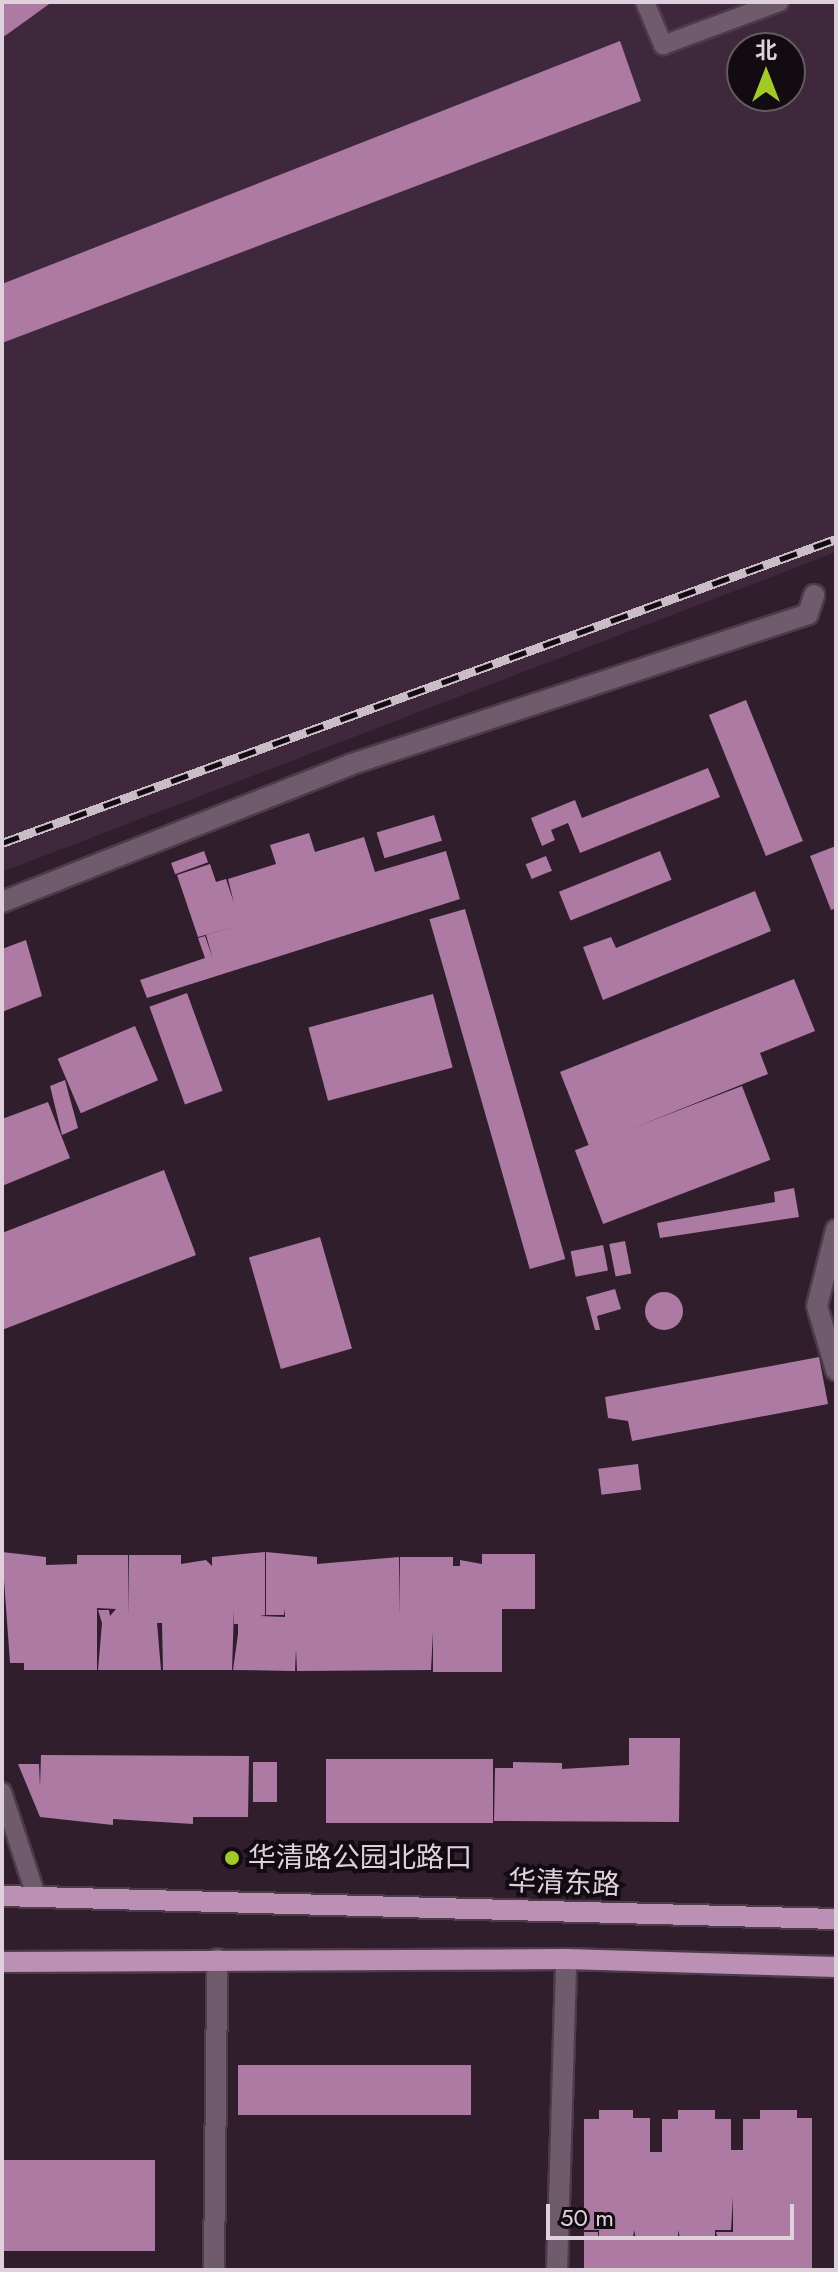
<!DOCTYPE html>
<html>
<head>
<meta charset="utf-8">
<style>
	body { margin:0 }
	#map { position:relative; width:838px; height:2272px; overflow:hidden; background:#301e2d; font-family:Jost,"Noto Sans SC",sans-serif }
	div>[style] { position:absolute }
	.built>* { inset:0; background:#3f283c }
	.building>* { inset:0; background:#ad7aa4; transform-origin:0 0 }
	.round { border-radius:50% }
	.roads { filter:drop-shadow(2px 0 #4c3b49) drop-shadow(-2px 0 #4c3b49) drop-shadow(0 2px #4c3b49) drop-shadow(0 -2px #4c3b49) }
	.service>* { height:18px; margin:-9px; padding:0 9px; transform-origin:9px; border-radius:9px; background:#705b6c }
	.minor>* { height:20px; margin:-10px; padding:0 10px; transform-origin:10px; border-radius:10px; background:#705b6c }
	.primary>* { height:20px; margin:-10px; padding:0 10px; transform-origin:10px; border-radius:10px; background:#bc90b4 }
	.rail>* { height:9px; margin-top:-4.5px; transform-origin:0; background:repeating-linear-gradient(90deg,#130b12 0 18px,#cabdc7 0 36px); box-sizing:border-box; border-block:2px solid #cabdc7 }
	.dots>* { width:22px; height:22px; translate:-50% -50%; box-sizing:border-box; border:4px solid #130b12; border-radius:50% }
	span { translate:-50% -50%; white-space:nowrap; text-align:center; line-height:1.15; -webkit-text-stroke:8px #130b12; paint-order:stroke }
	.poi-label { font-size:28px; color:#ded1db }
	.left { translate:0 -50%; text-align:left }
	.street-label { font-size:28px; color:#ded1db }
	.frame { position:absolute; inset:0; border:4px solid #ded1db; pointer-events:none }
	.north { position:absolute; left:726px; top:32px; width:80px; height:80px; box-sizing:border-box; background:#130b12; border:2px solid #645a62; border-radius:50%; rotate:0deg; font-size:22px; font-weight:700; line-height:32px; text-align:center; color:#ded1db }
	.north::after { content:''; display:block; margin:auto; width:28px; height:36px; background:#a3c926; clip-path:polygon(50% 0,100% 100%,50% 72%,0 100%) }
	.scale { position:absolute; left:546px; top:2204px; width:248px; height:36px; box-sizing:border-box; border:4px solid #ded1db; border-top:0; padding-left:10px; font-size:24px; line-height:28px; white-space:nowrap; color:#ded1db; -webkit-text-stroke:6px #130b12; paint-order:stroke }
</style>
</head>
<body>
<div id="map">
	<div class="built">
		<i style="clip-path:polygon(evenodd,2px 2px,836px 2px,836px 552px,2px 872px,2px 2px,742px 48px,790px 48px,790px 96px,742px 96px,742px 48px)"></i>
	</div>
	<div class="building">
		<i style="clip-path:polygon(2px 2px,52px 2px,2px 38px)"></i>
		<i style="clip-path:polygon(620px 41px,641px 101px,2px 343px,2px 284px)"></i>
		<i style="left:746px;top:700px;width:152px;height:40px;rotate:68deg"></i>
		<i style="clip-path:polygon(708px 768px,720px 797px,580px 853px,568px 823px,551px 830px,555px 840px,542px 846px,531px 818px,575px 800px,582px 818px)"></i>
		<i style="left:434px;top:815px;width:27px;height:60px;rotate:73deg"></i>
		<i style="clip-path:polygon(309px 833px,315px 852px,364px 837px,375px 872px,446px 851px,460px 899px,147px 998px,140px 980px,205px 958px,198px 938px,205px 936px,213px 959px,206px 935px,242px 925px,198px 937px,177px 875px,210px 864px,216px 882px,226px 879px,234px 903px,228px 879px,276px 864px,270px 845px)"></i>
		<i style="clip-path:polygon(836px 846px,836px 908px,831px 910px,810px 856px)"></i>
		<i style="left:204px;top:851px;width:12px;height:35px;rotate:70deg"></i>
		<i style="left:660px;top:851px;width:31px;height:109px;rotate:68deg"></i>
		<i style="left:546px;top:856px;width:16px;height:22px;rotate:68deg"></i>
		<i style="clip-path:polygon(755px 891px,771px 931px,603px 1000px,583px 947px,611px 937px,616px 948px)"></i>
		<i style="left:465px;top:909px;width:364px;height:37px;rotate:74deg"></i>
		<i style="clip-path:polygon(26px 940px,42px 996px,2px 1012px,2px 949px)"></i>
		<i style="clip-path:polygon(794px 979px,815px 1031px,760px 1053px,768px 1074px,589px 1146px,560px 1072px)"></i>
		<i style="left:187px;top:993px;width:104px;height:40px;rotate:70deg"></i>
		<i style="left:433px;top:994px;width:76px;height:129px;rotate:75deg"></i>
		<i style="left:135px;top:1026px;width:59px;height:84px;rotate:67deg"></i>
		<i style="clip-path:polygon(65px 1080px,78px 1128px,62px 1135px,50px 1086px)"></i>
		<i style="left:742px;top:1086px;width:79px;height:179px;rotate:69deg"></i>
		<i style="clip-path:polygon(48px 1102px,70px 1158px,2px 1186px,2px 1119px)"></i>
		<i style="clip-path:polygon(164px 1170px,196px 1255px,2px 1330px,2px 1233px)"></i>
		<i style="clip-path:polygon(794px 1188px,799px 1217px,660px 1238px,657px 1223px,775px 1202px,774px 1192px)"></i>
		<i style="left:320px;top:1237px;width:116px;height:74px;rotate:74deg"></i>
		<i style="left:625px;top:1241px;width:33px;height:16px;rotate:79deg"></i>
		<i style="left:603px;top:1245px;width:26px;height:33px;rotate:79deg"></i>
		<i style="clip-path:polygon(615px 1289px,621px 1309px,597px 1316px,600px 1330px,595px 1330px,586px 1297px)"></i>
		<i class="round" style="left:645px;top:1292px;width:38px;height:38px"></i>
		<i style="clip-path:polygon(819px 1357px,828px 1404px,632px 1441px,628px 1421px,608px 1418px,605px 1397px)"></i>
		<i style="left:638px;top:1464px;width:26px;height:40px;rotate:83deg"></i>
		<i style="clip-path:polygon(2px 1552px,46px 1557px,46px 1565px,77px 1564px,77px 1555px,128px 1555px,128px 1616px,129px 1555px,181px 1555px,181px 1564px,206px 1560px,212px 1566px,212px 1557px,265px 1552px,265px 1615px,260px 1616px,285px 1617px,285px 1609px,284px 1615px,266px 1615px,266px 1552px,317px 1557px,317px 1564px,399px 1557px,399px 1616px,400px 1557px,453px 1557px,453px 1566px,460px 1566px,460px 1560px,482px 1564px,482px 1554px,535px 1554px,535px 1609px,502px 1609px,502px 1672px,433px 1672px,433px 1632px,431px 1670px,297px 1671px,296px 1649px,295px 1671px,233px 1670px,238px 1634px,238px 1624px,234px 1624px,234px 1609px,232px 1670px,163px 1670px,162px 1623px,157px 1623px,161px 1670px,98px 1670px,102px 1623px,98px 1610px,109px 1610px,110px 1616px,116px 1609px,97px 1608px,97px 1670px,24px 1670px,24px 1663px,10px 1663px)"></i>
		<i style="clip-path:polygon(629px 1738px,680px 1738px,679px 1822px,494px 1821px,495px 1768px,513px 1768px,513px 1762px,562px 1763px,562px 1769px,629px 1765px)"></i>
		<i style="clip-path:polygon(41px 1755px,249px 1756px,248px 1817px,193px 1817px,193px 1824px,113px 1819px,113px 1825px,40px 1817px,18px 1764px,39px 1764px,40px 1787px)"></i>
		<i style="left:326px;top:1759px;width:167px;height:64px"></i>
		<i style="left:253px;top:1762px;width:24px;height:40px"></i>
		<i style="left:471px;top:2065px;width:50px;height:233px;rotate:90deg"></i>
		<i style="clip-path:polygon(evenodd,599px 2110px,633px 2110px,633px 2118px,650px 2118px,650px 2152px,662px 2152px,662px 2119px,678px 2119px,678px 2110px,715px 2110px,715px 2119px,731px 2119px,731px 2150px,743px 2150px,743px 2119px,760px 2119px,760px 2110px,797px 2110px,797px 2118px,812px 2118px,812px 2270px,584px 2270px,584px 2232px,598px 2232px,598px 2240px,636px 2239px,634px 2230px,633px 2238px,599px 2238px,599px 2230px,584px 2230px,584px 2119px,599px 2119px,599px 2110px,733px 2197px,733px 2232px,716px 2232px,718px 2239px,678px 2240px,678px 2230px,680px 2238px,715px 2238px,715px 2230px,731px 2230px,733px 2197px)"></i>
		<i style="left:2px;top:2160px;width:153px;height:91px"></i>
	</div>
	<div class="roads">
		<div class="service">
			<i style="left:645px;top:2px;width:47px;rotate:67.3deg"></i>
			<i style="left:663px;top:45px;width:124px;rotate:-20.3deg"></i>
			<i style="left:2px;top:1792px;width:109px;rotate:71.9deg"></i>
		</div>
		<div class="minor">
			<i style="left:2px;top:902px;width:373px;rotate:-21.5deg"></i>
			<i style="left:349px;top:765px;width:483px;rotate:-18.2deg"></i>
			<i style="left:808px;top:614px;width:20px;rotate:-72deg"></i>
			<i style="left:836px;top:1230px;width:78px;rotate:104deg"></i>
			<i style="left:817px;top:1306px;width:67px;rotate:73.5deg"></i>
			<i style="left:214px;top:2270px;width:311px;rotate:-89.4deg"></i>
			<i style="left:557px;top:2270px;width:311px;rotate:-88.3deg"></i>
		</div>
		<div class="primary">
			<i style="left:2px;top:1896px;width:834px;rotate:1.58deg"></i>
			<i style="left:2px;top:1962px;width:564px;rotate:-0.3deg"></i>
			<i style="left:566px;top:1959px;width:270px;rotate:1.7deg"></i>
		</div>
	</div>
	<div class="rail">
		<i style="left:2px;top:843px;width:888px;rotate:-20.03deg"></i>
	</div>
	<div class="dots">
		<i style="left:232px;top:1858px;background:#a3c926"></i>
	</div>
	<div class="poi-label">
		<span class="left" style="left:248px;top:1858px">华清路公园北路口</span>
	</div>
	<div class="street-label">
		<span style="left:564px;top:1883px;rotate:2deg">华清东路</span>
	</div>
	<div class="frame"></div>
	<div class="north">北</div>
	<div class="scale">50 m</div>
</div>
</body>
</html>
